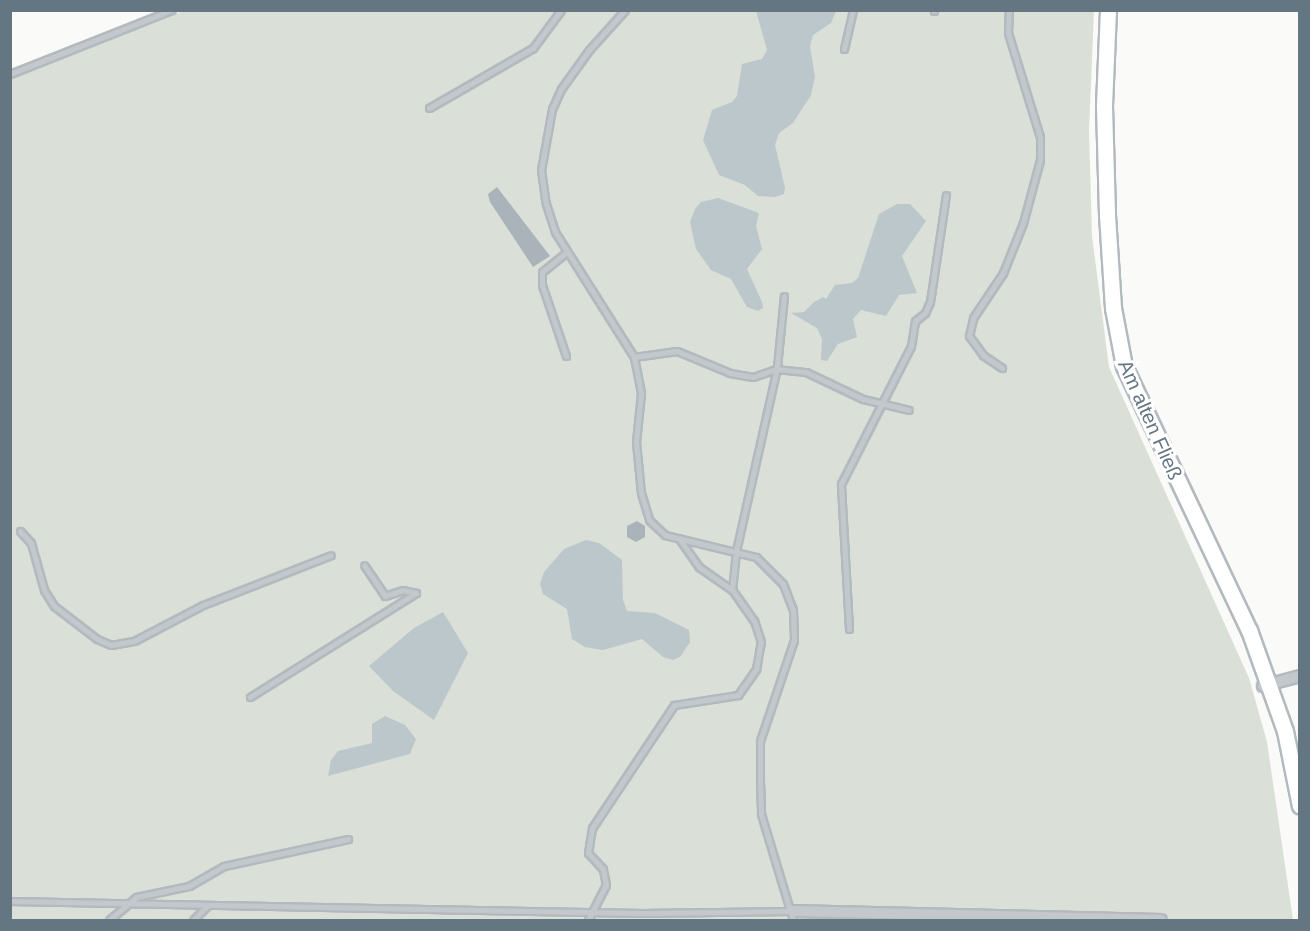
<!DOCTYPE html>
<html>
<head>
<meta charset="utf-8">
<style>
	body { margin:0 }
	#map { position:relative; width:1310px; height:931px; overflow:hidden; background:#fafaf8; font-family:Arial,sans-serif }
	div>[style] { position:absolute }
	.green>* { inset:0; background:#dadfd7 }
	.water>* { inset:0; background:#bbc7cb }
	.building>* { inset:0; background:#aab3b9 }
	.roads { filter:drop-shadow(2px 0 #b3babf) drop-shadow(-2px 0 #b3babf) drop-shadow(0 2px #b3babf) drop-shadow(0 -2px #b3babf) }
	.service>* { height:5px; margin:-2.5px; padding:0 2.5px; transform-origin:2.5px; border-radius:2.5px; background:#c3c8cc }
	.minor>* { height:10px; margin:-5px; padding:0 5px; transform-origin:5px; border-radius:5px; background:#c3c8cc }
	.secondary>* { height:15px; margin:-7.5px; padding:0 7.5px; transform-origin:7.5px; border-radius:7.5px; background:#fff }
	span { translate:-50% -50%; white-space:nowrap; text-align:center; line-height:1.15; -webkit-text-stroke:6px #fff; paint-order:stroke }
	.street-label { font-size:20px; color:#657683 }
	.frame { position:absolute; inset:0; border:12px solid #657683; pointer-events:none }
</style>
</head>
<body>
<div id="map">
	<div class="green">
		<i style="clip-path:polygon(183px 11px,1094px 11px,1089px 130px,1092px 236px,1109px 367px,1249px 678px,1267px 742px,1293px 920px,11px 920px,10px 78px)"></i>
	</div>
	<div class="water">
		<i style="clip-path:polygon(756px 11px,836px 11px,831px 23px,813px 35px,810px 46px,815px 77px,811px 95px,793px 123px,779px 133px,775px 145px,785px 188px,784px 194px,775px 197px,758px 196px,745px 185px,719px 175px,703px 140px,712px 110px,732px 102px,737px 96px,742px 64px,762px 59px,767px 50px)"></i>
		<i style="clip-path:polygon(718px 198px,759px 213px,756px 226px,762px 249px,747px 269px,762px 302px,763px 308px,758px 311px,747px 307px,731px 279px,711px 270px,696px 249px,690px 222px,695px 209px,701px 202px)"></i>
		<i style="clip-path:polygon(897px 204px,910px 204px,926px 221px,902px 256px,917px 293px,899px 295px,886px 316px,861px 310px,853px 319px,857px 337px,838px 344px,827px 361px,821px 360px,822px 339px,817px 328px,791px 313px,804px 312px,814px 302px,823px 297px,826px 299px,835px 285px,852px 283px,858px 278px,879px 214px)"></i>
		<i style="clip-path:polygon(586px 540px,599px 543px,622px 560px,623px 600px,627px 611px,655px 613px,689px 630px,690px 642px,680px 657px,673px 660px,663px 657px,642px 639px,603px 650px,585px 647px,572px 639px,567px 609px,543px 594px,540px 584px,544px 572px,564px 549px)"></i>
		<i style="clip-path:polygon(443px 612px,468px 653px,434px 720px,393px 691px,369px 666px,414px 628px)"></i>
		<i style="clip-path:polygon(385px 716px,405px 725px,416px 739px,410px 754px,328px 776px,331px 760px,338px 751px,372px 743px,372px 724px)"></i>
	</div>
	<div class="building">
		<i style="clip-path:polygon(497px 187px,550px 256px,533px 267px,490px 202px,488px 194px)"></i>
		<i style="clip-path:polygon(637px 521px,645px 526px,645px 537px,636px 542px,627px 537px,627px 526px)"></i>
	</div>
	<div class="roads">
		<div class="service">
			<i style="left:625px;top:10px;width:54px;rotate:132deg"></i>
			<i style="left:589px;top:50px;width:48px;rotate:125.7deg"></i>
			<i style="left:561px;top:89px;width:22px;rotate:114deg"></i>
			<i style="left:552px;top:109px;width:62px;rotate:100.2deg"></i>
			<i style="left:541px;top:170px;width:34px;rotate:82deg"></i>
			<i style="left:546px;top:204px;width:29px;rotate:72deg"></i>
			<i style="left:555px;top:232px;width:148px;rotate:57.7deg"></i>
			<i style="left:634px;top:357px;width:37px;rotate:79deg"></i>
			<i style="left:641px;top:393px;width:49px;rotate:95.8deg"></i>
			<i style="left:636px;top:442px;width:51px;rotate:84.4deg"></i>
			<i style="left:641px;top:493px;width:28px;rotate:73deg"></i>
			<i style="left:649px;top:520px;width:22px;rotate:43deg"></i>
			<i style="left:665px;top:535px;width:94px;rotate:13.6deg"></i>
			<i style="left:756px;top:557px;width:38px;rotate:45deg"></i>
			<i style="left:783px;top:584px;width:28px;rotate:69deg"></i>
			<i style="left:793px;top:610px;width:30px;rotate:88deg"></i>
			<i style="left:794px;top:640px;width:107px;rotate:108.6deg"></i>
			<i style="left:760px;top:741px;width:40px;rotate:90deg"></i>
			<i style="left:760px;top:781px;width:33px;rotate:88deg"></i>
			<i style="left:761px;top:814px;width:111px;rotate:73.2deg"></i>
			<i style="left:934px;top:10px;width:1px;rotate:90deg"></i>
			<i style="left:844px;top:49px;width:40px;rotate:-77deg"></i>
			<i style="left:10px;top:74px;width:174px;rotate:-21.6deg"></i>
			<i style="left:429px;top:108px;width:120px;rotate:-30deg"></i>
			<i style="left:533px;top:48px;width:47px;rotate:-53.6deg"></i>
			<i style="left:566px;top:356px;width:75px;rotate:-108.7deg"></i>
			<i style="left:542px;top:285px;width:13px;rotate:-90deg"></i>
			<i style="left:542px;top:272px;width:32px;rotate:-39deg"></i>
			<i style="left:634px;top:357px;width:43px;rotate:-7.9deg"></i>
			<i style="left:677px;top:351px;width:57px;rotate:22.5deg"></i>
			<i style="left:730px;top:373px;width:23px;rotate:10deg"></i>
			<i style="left:753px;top:377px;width:24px;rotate:-19deg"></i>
			<i style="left:776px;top:369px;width:30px;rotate:6deg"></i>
			<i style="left:806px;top:372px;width:63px;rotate:25.3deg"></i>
			<i style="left:863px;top:399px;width:47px;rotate:13.4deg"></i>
			<i style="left:1002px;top:368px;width:23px;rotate:-146deg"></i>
			<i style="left:983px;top:355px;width:24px;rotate:-126deg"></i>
			<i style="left:969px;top:336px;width:18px;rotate:-77deg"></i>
			<i style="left:973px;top:318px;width:54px;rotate:-56.3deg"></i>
			<i style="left:1003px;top:273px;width:54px;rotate:-68.2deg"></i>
			<i style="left:1023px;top:223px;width:65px;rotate:-74.9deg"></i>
			<i style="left:1040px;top:160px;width:23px;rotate:-90deg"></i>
			<i style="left:1040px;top:137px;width:109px;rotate:-107.1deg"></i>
			<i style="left:1008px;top:33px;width:23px;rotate:-88deg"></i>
			<i style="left:20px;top:531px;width:16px;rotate:47deg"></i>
			<i style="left:31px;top:543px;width:49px;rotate:74.5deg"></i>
			<i style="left:44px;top:590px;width:19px;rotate:58deg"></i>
			<i style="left:54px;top:606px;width:54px;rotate:37.5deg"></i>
			<i style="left:97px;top:639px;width:15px;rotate:23deg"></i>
			<i style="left:111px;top:645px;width:23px;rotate:-10deg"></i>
			<i style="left:134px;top:641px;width:78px;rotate:-27.6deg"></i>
			<i style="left:203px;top:605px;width:137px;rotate:-21.3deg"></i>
			<i style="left:732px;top:590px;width:39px;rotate:-84deg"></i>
			<i style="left:736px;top:551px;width:189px;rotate:-77.4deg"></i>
			<i style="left:777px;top:367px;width:71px;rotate:-84.4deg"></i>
			<i style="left:849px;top:629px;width:145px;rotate:-93.2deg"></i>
			<i style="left:841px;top:484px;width:155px;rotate:-63.1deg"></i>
			<i style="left:911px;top:346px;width:25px;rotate:-81deg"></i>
			<i style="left:915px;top:321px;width:13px;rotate:-39deg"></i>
			<i style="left:925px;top:313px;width:12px;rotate:-66deg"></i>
			<i style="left:930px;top:302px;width:108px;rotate:-81.5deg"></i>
			<i style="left:250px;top:697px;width:196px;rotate:-32.1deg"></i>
			<i style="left:416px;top:593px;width:13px;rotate:-167deg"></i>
			<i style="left:403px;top:590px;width:19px;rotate:162deg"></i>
			<i style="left:385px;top:596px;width:37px;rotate:-124deg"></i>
			<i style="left:10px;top:901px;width:632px;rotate:1.09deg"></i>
			<i style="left:642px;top:913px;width:151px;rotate:-0.8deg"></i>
			<i style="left:109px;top:920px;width:35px;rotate:-40deg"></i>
			<i style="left:136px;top:897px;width:54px;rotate:-11.7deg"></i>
			<i style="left:189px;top:886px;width:40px;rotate:-29.7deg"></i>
			<i style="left:224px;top:866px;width:127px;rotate:-12.3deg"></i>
			<i style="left:193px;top:920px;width:21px;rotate:-45deg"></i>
			<i style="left:588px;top:920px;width:39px;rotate:-63deg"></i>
			<i style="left:606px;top:885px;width:16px;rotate:-101deg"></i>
			<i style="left:603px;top:869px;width:22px;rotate:-133deg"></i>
			<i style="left:588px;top:853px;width:25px;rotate:-81deg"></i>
			<i style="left:592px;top:828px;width:148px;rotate:-56.3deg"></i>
			<i style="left:674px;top:705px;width:65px;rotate:-8.9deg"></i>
			<i style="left:738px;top:695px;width:32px;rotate:-55deg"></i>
			<i style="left:756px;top:669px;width:27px;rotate:-80deg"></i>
			<i style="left:761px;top:642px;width:22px;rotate:-108deg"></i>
			<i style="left:754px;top:621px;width:38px;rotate:-125deg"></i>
			<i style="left:732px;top:590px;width:40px;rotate:-145.1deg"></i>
			<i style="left:699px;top:567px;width:35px;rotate:-125deg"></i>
		</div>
		<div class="minor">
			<i style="left:1263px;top:686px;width:38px;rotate:-15deg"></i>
			<i style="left:793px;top:911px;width:368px;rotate:1.4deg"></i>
		</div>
		<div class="secondary">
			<i style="left:1108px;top:10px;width:96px;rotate:92.4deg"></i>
			<i style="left:1104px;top:106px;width:109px;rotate:88.4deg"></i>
			<i style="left:1107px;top:215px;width:93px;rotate:86.3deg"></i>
			<i style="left:1113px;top:308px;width:59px;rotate:79.3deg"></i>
			<i style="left:1124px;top:366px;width:292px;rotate:64.7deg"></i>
			<i style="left:1249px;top:630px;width:107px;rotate:70.4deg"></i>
			<i style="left:1285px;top:731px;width:76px;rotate:78.7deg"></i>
		</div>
	</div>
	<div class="street-label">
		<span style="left:1150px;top:420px;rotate:66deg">Am alten Fließ</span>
	</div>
	<div class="frame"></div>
</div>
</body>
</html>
